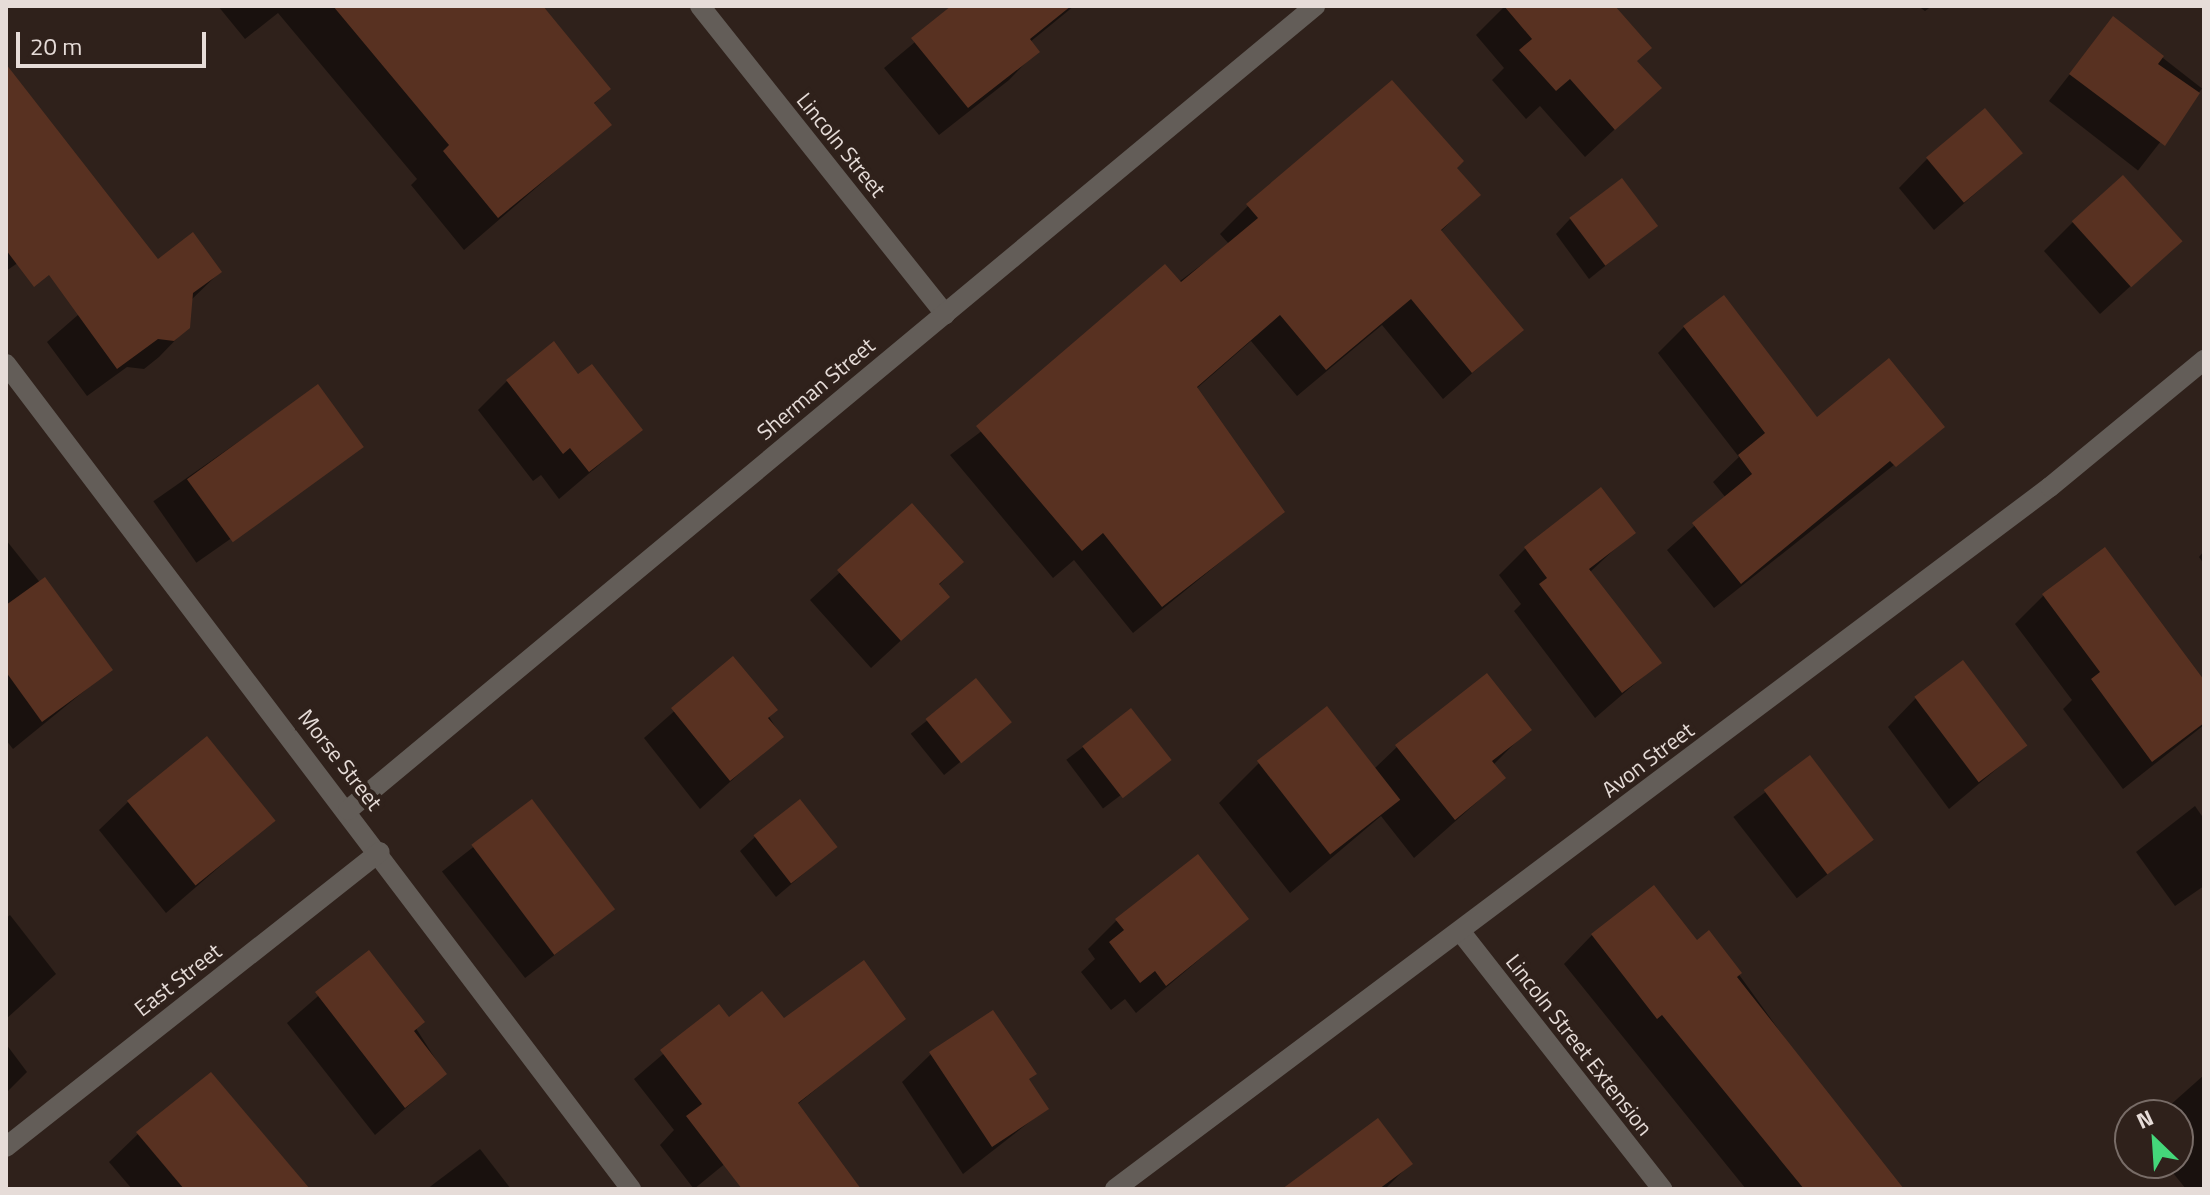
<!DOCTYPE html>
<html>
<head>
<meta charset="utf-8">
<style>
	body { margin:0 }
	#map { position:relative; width:2210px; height:1195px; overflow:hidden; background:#2f211b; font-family:"Titillium Web",sans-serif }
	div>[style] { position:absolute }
	.shadow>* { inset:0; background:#0007; transform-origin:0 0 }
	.building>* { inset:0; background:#583121; transform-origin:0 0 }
	.street>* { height:20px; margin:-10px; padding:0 10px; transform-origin:10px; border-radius:10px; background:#635d58 }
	span { translate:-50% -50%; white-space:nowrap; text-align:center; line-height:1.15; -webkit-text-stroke:8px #2f211b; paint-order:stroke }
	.street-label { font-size:22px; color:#e6dcd8 }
	.frame { position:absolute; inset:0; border:8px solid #e6dcd8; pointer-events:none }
	.north { position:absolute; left:2114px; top:1099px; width:80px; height:80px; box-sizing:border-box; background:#2f211b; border:2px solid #786c67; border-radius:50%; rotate:335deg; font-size:22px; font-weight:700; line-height:32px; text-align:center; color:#e6dcd8 }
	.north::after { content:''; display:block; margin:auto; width:28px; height:36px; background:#44d77a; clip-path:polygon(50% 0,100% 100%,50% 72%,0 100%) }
	.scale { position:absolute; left:16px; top:32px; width:190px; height:36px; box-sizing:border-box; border:4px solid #e6dcd8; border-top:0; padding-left:10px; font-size:24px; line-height:28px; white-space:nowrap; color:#e6dcd8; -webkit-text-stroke:6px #2f211b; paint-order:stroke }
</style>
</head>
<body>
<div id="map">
	<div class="shadow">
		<i style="clip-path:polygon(218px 6px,510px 6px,608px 89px,593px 105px,609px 125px,464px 250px,411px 185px,417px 179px,278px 13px,245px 39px)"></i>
		<i style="clip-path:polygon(958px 6px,1074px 6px,1030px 42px,1037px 51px,1009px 80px,939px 135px,884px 68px)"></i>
		<i style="clip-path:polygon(1505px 6px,1612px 6px,1635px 62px,1659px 88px,1585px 157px,1540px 106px,1526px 119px,1492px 80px,1504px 68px,1476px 35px)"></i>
		<i style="clip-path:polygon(1918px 6px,1932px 6px,1925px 11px)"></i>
		<i style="left:2113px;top:19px;width:113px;height:104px;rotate:38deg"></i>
		<i style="clip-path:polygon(6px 66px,76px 223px,6px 271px)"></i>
		<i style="clip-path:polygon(2021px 153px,1934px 230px,1899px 188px,1927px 159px)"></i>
		<i style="clip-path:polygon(1454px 168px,1478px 195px,1440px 232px,1521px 330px,1443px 399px,1382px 325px,1297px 396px,1251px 341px,1196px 389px,1282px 512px,1133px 633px,1074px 560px,1053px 578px,950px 455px,1229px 244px,1220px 234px,1248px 206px)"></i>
		<i style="clip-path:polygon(1570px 219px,1655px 226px,1589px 279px,1556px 234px)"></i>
		<i style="clip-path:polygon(2073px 222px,2180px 241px,2100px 314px,2044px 251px)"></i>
		<i style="clip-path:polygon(150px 252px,157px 261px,220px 272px,190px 301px,188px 327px,159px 357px,144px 369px,127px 367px,87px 396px,47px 342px)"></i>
		<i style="clip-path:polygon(1684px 327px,1816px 420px,1943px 426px,1714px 608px,1667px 550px,1726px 498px,1713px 482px,1739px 457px,1658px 353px)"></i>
		<i style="clip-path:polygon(578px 376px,640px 430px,559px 499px,541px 475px,533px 481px,478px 410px,507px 381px)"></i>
		<i style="left:318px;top:386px;width:75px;height:201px;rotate:55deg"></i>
		<i style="clip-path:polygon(912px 506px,961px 562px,938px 586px,948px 597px,871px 668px,810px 600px)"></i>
		<i style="clip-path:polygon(1633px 532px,1590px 572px,1659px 663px,1595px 718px,1514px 611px,1521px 604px,1499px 575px,1525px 549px)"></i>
		<i style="clip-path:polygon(6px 540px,110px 670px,13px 749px,6px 740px)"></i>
		<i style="clip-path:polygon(2204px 551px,2204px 564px,2199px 557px)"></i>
		<i style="clip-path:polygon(2044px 595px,2204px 684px,2204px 725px,2123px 789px,2063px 709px,2072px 700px,2015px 624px)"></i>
		<i style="clip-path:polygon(733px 659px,781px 736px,700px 809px,644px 738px)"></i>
		<i style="left:976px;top:681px;width:53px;height:84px;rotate:51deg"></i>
		<i style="clip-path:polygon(1916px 698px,2025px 745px,1949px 809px,1888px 727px)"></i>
		<i style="left:1131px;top:711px;width:61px;height:81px;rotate:53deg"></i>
		<i style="clip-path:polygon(1529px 729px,1493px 765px,1504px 778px,1414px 858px,1381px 816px,1290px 893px,1219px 803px,1259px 763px,1374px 769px,1397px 747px)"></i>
		<i style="left:1809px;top:758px;width:103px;height:96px;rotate:52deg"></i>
		<i style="clip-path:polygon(128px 802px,272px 821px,166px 913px,99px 830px)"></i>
		<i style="left:531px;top:802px;width:135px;height:113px;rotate:52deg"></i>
		<i style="clip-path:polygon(2195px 806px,2204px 819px,2204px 886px,2175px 906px,2136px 852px)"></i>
		<i style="clip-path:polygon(755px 837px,835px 847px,776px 897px,740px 851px)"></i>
		<i style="clip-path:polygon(10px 915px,56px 974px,6px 1019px,6px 918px)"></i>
		<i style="clip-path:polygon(1247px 919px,1136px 1013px,1125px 999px,1111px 1010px,1081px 972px,1095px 959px,1088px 949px,1116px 921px)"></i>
		<i style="clip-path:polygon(1709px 933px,1841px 1116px,1902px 1189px,1746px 1189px,1564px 964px,1592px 935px,1696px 943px)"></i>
		<i style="clip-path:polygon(368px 953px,445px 1074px,375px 1135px,287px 1023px)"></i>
		<i style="clip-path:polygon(718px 1007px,729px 1020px,903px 1018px,694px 1189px,660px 1145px,674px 1130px,634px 1079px)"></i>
		<i style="clip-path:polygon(6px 1044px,27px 1072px,6px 1093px)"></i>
		<i style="clip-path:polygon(931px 1054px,1027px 1080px,1046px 1109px,963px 1174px,902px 1082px)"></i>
		<i style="clip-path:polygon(2204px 1075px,2204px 1189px,2186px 1189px,2165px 1163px,2178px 1163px,2178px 1115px,2159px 1115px)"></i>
		<i style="clip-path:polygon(138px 1134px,308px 1189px,132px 1189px,109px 1162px)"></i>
		<i style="clip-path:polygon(480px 1149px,511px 1189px,427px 1189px)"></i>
		<i style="clip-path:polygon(1410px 1164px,1385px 1189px,1286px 1189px)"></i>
	</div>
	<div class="building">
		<i style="clip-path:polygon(333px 6px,543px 6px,611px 89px,594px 103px,612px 125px,498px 218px,443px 151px,449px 145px)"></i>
		<i style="clip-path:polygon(951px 6px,1071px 6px,1030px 39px,1040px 52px,968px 108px,911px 38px)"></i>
		<i style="clip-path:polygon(1504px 6px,1615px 6px,1652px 48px,1637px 61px,1662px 88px,1615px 130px,1570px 79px,1556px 91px,1519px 50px,1532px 39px)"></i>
		<i style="clip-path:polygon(2113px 16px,2164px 56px,2158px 64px,2200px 93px,2165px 146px,2069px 74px)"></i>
		<i style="clip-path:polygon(6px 64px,158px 259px,193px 232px,222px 272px,193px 293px,190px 328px,174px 341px,158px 339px,117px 369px,49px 275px,34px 287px,6px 250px)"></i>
		<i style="clip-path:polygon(1392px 80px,1464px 161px,1457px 168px,1481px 195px,1441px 230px,1524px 330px,1472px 373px,1411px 299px,1326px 370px,1280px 315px,1197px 387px,1285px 512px,1162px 607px,1103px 533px,1082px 551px,976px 426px,1165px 264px,1181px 282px,1258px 218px,1246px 204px)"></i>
		<i style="left:1985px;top:108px;width:59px;height:77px;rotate:50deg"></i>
		<i style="left:2123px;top:175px;width:89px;height:69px;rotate:48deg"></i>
		<i style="left:1622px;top:178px;width:60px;height:66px;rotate:53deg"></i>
		<i style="clip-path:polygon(1724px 295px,1817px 417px,1889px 358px,1945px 427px,1896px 467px,1890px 461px,1741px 584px,1692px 523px,1752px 474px,1738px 455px,1765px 433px,1683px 326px)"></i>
		<i style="clip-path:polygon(554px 341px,578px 374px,592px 364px,643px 430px,589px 472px,570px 448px,563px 454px,506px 380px)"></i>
		<i style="left:318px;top:384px;width:78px;height:162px;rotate:54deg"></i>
		<i style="clip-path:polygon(1601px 487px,1636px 533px,1589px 569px,1662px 663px,1622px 693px,1539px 584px,1547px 578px,1524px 547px)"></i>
		<i style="clip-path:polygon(912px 503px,964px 562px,939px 584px,950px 597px,901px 641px,837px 570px)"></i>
		<i style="clip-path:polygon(2105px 547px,2204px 680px,2204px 723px,2152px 762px,2091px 679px,2100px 672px,2042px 594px)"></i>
		<i style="clip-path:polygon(45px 577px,113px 670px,42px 722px,6px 672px,6px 605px)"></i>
		<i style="clip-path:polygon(733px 656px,778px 710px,768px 718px,784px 737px,730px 781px,671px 708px)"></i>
		<i style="left:1963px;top:660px;width:107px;height:61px;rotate:53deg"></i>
		<i style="clip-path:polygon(1487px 673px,1532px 730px,1492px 761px,1506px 778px,1455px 820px,1395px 745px)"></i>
		<i style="left:976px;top:678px;width:57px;height:65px;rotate:51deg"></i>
		<i style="left:1327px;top:706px;width:119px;height:89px;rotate:52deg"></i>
		<i style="left:1131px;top:708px;width:66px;height:62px;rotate:52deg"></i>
		<i style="left:207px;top:736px;width:109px;height:103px;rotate:51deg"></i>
		<i style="left:1810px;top:755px;width:106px;height:58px;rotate:53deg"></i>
		<i style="left:532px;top:799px;width:138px;height:76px;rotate:53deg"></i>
		<i style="left:800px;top:799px;width:61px;height:59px;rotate:52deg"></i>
		<i style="clip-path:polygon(1198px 854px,1249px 919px,1166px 986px,1155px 971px,1140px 983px,1109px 942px,1124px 930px,1115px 919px)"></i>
		<i style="clip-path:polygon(1654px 885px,1697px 940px,1709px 930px,1742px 973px,1737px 977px,1904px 1189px,1804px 1189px,1662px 1015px,1657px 1019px,1591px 934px)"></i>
		<i style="clip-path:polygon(369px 950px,425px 1022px,414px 1031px,447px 1074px,405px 1108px,315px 992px)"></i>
		<i style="clip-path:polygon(864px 960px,906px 1019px,798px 1103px,861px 1189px,742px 1189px,686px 1116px,702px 1104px,660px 1050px,719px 1004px,729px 1017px,762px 991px,784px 1018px)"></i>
		<i style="clip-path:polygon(993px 1010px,1037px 1074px,1029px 1079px,1049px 1109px,992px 1147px,929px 1052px)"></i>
		<i style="clip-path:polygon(211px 1072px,310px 1189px,184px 1189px,136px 1132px)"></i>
		<i style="clip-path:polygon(1378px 1118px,1413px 1164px,1379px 1189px,1282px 1189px)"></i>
	</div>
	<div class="street">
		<i style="left:700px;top:6px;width:394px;rotate:51.5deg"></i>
		<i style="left:6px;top:364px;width:1035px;rotate:52.85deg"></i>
		<i style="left:348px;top:810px;width:1258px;rotate:-39.74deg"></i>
		<i style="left:1460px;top:931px;width:328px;rotate:51.9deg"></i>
		<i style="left:6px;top:1147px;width:476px;rotate:-38.3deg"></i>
		<i style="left:1115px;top:1189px;width:1169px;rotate:-36.9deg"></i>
		<i style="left:2050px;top:487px;width:200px;rotate:-39.5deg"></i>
	</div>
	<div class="street-label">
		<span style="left:841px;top:145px;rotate:51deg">Lincoln Street</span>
		<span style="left:816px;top:389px;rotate:-40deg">Sherman Street</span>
		<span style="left:340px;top:760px;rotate:52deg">Morse Street</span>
		<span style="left:1648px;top:760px;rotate:-37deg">Avon Street</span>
		<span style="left:178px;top:980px;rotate:-38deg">East Street</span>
		<span style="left:1579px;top:1045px;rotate:52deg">Lincoln Street Extension</span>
	</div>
	<div class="frame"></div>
	<div class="north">N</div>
	<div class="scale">20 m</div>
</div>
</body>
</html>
